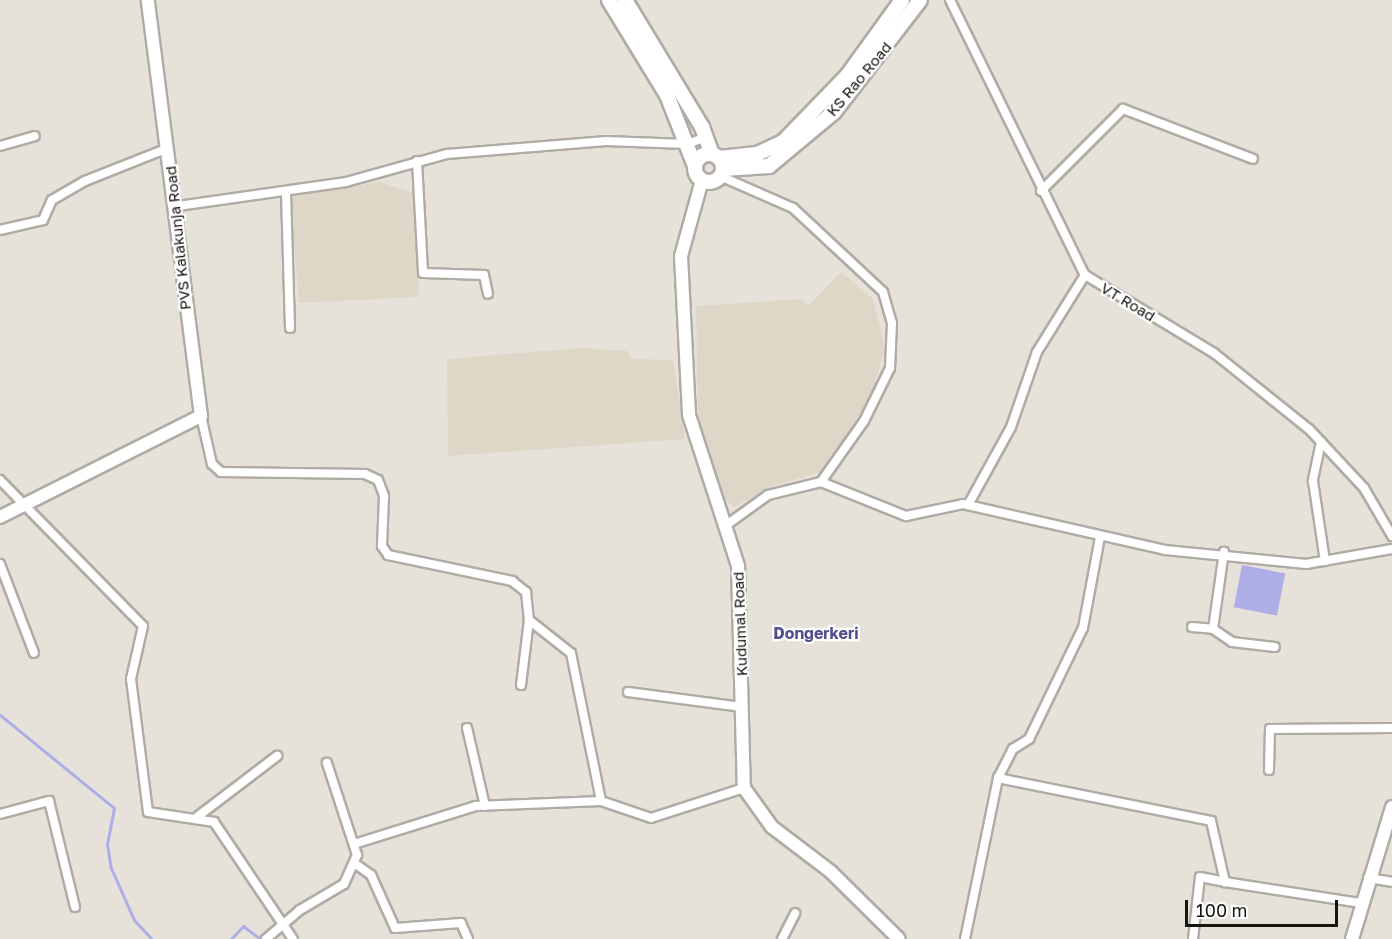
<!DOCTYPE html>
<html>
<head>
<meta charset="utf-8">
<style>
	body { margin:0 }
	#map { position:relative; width:1392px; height:939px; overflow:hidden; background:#e6e2da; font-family:"Golos Text",sans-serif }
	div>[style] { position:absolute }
	.built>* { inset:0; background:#ded6c7 }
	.water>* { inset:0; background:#aeaee6; transform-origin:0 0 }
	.stream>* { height:3px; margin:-1.5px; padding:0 1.5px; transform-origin:1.5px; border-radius:1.5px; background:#aeaee6 }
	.roads { filter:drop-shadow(2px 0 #b0aca5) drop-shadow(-2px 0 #b0aca5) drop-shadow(0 2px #b0aca5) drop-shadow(0 -2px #b0aca5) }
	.street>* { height:8px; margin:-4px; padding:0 4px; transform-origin:4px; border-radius:4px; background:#fff }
	.secondary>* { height:12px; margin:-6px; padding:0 6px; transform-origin:6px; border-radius:6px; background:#fff }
	.primary>* { height:14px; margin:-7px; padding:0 7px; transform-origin:7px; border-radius:7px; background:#fff }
	.primary>.ring { margin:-7px; padding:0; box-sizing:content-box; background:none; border:14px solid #fff; border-radius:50% }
	span { translate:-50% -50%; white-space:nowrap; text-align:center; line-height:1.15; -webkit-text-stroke:4.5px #fff; paint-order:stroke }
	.street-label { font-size:15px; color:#161512 }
	.neighbourhood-label { font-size:16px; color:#514e8d; font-weight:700 }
	.scale { position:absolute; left:1185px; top:900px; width:153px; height:27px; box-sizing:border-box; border:3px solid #161512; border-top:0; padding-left:8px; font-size:18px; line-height:21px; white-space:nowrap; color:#161512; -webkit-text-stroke:4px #fff; paint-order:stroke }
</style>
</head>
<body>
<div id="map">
	<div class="built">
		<i style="clip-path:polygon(379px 182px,418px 194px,426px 204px,418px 297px,299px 303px,290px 197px)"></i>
		<i style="clip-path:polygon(841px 272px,873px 299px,885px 348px,870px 399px,821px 472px,776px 485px,734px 507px,725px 499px,698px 419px,696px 306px,802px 299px,808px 306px)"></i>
		<i style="clip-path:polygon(581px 348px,628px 351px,630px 359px,673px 360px,685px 439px,448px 456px,447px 359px)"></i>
	</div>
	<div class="water">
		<i style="left:1242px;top:565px;width:44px;height:43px;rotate:11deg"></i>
	</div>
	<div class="stream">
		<i style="left:0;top:715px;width:147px;rotate:39.2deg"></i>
		<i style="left:114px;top:808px;width:37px;rotate:101deg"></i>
		<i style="left:107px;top:844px;width:24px;rotate:81deg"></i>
		<i style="left:111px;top:868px;width:57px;rotate:66.1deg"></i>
		<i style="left:134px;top:920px;width:26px;rotate:47deg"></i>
		<i style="left:231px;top:939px;width:18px;rotate:-47deg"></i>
		<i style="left:243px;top:926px;width:21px;rotate:37deg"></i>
	</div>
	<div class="roads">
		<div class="street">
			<i style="left:950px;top:0;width:306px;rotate:63.9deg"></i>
			<i style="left:1085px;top:275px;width:151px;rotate:31.2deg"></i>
			<i style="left:1214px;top:353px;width:122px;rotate:38.7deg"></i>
			<i style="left:1309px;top:429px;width:81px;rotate:47deg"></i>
			<i style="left:1364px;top:488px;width:56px;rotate:59.7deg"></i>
			<i style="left:0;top:146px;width:36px;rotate:-16deg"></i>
			<i style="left:417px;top:161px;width:112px;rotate:86.9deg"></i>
			<i style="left:423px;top:273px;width:61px;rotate:1.9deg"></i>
			<i style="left:484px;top:275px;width:19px;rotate:78deg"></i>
			<i style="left:720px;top:176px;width:80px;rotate:23.7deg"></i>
			<i style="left:793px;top:208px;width:123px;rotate:43deg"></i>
			<i style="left:883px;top:292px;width:32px;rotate:74deg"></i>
			<i style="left:892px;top:323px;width:45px;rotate:92.5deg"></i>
			<i style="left:890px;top:368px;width:59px;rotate:116.1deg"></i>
			<i style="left:864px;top:421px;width:75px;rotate:125.2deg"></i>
			<i style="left:821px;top:482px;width:55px;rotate:166.2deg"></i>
			<i style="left:768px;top:495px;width:53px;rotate:144.2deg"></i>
			<i style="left:1041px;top:191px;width:116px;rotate:-45deg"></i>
			<i style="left:1123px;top:109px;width:139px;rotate:21deg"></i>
			<i style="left:286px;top:193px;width:135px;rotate:88.3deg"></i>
			<i style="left:178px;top:206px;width:170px;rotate:-8.1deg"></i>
			<i style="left:346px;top:182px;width:105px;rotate:-15.5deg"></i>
			<i style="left:447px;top:154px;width:160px;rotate:-4.7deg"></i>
			<i style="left:606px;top:141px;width:81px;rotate:2.1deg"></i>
			<i style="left:687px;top:144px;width:20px;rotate:-20deg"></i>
			<i style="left:0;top:230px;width:44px;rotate:-13.1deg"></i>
			<i style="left:43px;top:220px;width:22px;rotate:-66deg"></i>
			<i style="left:52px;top:200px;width:38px;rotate:-30deg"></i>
			<i style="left:85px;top:181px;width:89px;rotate:-21.7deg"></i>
			<i style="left:201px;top:416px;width:49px;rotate:77.1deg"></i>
			<i style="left:212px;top:464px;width:12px;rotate:42deg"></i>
			<i style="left:221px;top:472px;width:144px;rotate:0.8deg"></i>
			<i style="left:365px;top:474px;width:14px;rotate:25deg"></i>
			<i style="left:378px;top:480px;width:17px;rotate:69deg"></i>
			<i style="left:384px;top:496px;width:50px;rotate:92.3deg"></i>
			<i style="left:382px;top:546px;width:11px;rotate:56deg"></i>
			<i style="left:388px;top:555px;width:127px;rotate:11.8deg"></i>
			<i style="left:512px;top:581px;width:18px;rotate:38deg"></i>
			<i style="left:526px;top:592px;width:28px;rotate:84deg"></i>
			<i style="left:529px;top:620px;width:53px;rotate:38.2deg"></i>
			<i style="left:571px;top:653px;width:151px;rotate:78.5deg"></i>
			<i style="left:1321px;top:442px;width:40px;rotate:102deg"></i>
			<i style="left:1313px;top:481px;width:81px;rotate:81.5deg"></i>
			<i style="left:0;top:480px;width:204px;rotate:45.6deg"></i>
			<i style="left:143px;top:626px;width:54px;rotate:102.8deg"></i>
			<i style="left:131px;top:679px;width:134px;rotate:82.7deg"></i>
			<i style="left:148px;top:812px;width:67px;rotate:8.6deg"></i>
			<i style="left:214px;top:822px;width:141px;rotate:56deg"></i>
			<i style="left:821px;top:482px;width:92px;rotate:21.8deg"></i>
			<i style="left:906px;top:516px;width:58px;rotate:-11.9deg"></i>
			<i style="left:963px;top:504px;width:207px;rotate:12.8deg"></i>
			<i style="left:1165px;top:550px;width:142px;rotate:5.7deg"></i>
			<i style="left:1306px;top:564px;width:87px;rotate:-9.9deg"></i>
			<i style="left:968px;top:505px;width:89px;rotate:-61.1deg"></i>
			<i style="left:1011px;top:427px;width:79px;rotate:-70.9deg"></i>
			<i style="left:1037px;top:352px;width:91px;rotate:-58.1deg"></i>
			<i style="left:0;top:564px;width:95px;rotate:69.1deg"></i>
			<i style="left:1192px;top:627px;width:21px;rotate:5deg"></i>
			<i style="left:1213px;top:629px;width:23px;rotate:34deg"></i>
			<i style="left:1232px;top:642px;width:43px;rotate:6.6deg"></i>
			<i style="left:1213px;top:629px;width:78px;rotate:-81.9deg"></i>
			<i style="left:521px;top:685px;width:65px;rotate:-83deg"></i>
			<i style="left:628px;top:692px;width:115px;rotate:7.5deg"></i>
			<i style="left:467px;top:728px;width:80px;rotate:77deg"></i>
			<i style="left:1269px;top:770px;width:41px;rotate:-88.6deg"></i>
			<i style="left:1270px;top:729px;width:122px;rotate:-0.5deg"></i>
			<i style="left:998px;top:778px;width:217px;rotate:11.4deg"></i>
			<i style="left:1211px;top:821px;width:63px;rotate:77.1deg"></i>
			<i style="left:1225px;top:882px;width:138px;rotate:8.8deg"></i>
			<i style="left:0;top:814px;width:51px;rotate:-14.9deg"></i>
			<i style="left:49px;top:801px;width:109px;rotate:76.2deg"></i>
			<i style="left:197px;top:817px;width:101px;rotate:-37.3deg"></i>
			<i style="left:354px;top:844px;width:128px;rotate:-17.3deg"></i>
			<i style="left:476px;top:806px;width:125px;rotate:-2.3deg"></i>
			<i style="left:601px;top:801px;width:53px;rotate:18.8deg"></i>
			<i style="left:651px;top:818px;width:98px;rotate:-17.9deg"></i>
			<i style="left:354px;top:863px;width:21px;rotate:35deg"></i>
			<i style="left:371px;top:875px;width:58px;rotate:65.6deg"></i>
			<i style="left:395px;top:928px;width:66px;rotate:-4.3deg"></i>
			<i style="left:461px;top:923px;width:17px;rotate:66deg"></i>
			<i style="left:1368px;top:878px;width:24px;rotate:9deg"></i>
			<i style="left:266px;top:939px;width:45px;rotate:-40.5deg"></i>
			<i style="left:300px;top:910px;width:51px;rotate:-30.6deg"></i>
			<i style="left:344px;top:884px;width:32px;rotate:-66deg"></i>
			<i style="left:357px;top:855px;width:97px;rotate:-108.1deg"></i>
			<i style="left:782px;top:939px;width:29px;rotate:-63deg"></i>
			<i style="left:965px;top:939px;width:164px;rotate:-78.4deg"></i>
			<i style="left:998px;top:778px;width:33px;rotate:-63deg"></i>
			<i style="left:1013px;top:749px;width:19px;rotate:-32deg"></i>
			<i style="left:1029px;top:739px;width:123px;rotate:-64.1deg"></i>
			<i style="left:1083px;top:628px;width:93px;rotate:-79.4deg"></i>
			<i style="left:1193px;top:939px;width:62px;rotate:-83.6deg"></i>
			<i style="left:1200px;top:877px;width:25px;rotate:11deg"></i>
		</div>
		<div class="secondary">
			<i style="left:702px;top:180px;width:79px;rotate:105.4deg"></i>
			<i style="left:681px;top:256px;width:159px;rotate:87.1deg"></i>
			<i style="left:689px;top:415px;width:159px;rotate:72deg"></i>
			<i style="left:738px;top:566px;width:222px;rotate:88.5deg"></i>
			<i style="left:744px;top:788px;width:48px;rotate:54.3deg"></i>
			<i style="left:772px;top:827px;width:74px;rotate:37.3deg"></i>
			<i style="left:831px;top:872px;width:95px;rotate:44.6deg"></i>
			<i style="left:0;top:517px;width:225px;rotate:-26.7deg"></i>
			<i style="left:201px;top:416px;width:419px;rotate:-97.3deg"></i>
			<i style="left:1352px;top:939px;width:138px;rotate:-73.1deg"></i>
		</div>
		<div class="primary">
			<i style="left:609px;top:0;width:111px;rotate:58.6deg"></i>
			<i style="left:667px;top:95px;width:76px;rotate:68.5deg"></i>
			<i style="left:625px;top:0;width:149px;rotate:58.8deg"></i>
			<i style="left:702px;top:127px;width:29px;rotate:70deg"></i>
			<i class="ring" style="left:695px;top:154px;width:14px;height:14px"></i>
			<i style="left:719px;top:158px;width:38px;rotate:-6deg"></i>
			<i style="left:757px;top:154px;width:29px;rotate:-25deg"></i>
			<i style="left:783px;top:142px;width:92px;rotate:-45.9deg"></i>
			<i style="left:847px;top:76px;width:94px;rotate:-54.1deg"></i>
			<i style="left:723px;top:169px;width:46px;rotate:-3.7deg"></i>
			<i style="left:769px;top:166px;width:85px;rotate:-39.7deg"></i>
			<i style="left:834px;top:112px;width:141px;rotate:-52.5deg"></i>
		</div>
	</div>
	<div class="street-label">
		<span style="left:859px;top:79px;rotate:-50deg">KS Rao Road</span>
		<span style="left:178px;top:238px;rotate:-96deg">PVS Kalakunja Road</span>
		<span style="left:1128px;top:302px;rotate:31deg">VT Road</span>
		<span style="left:740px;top:624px;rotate:-92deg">Kudumal Road</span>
	</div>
	<div class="neighbourhood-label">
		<span style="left:816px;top:633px">Dongerkeri</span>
	</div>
	<div class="scale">100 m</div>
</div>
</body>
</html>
